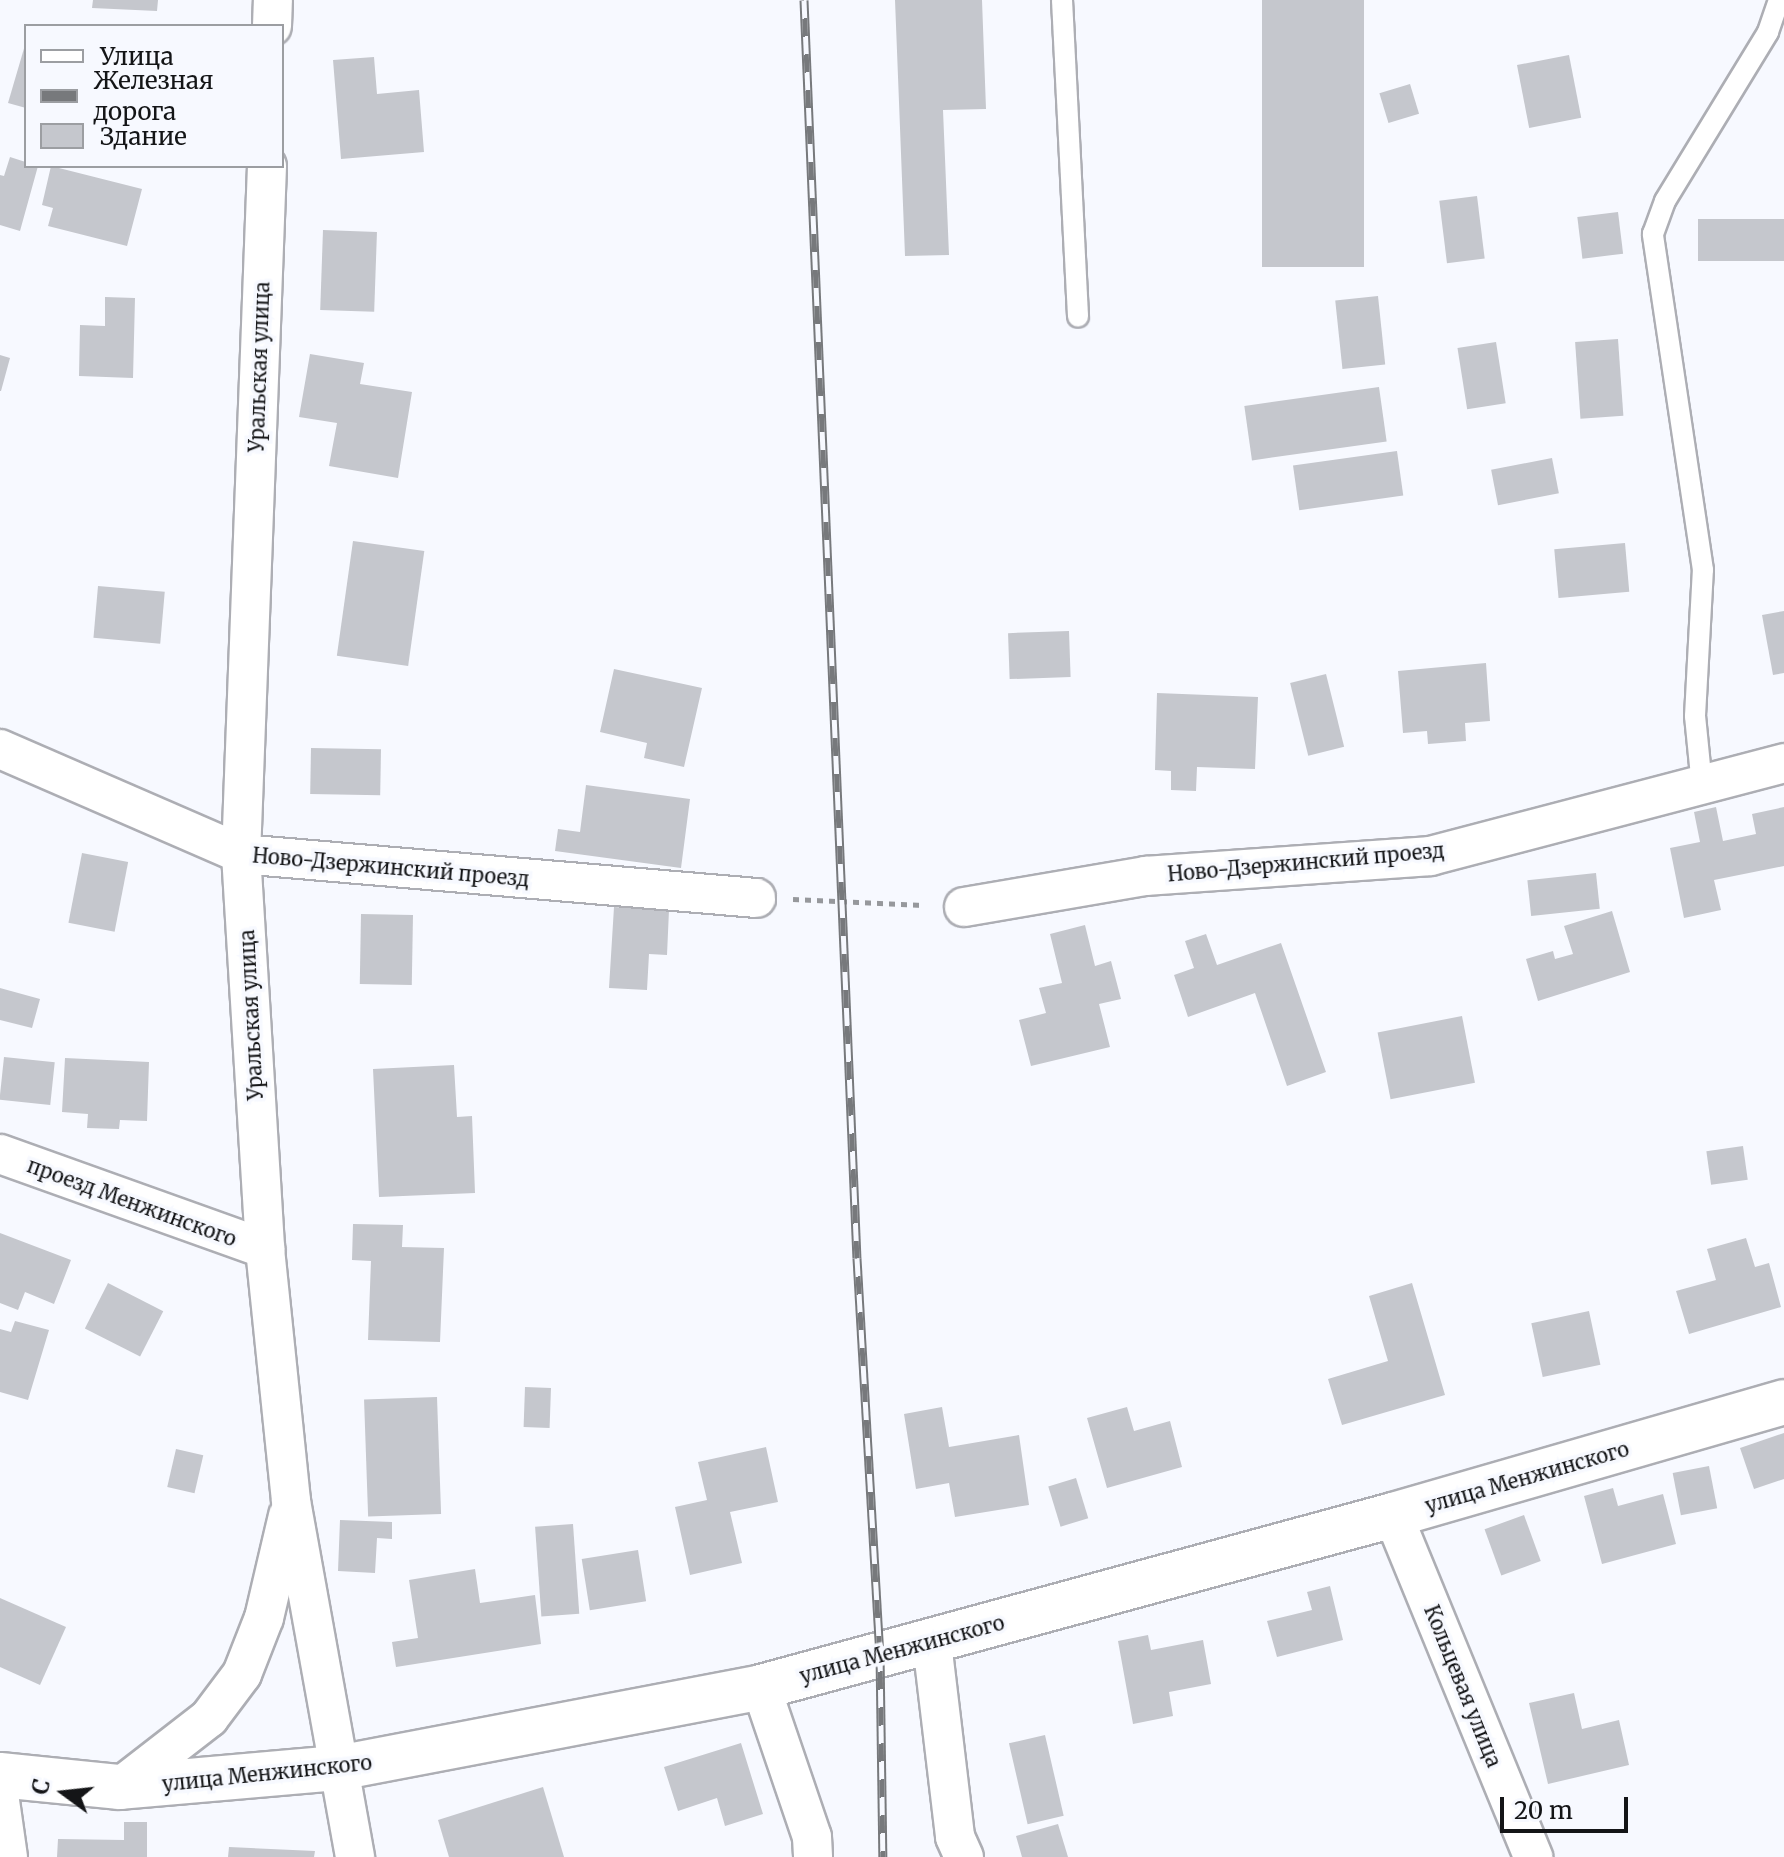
<!DOCTYPE html>
<html>
<head>
<meta charset="utf-8">
<style>
	body { margin:0 }
	#map { position:relative; width:1784px; height:1857px; overflow:hidden; background:#f7f9ff; font-family:Merriweather,serif }
	div>[style] { position:absolute }
	.building>* { inset:0; background:#c5c7cd; transform-origin:0 0 }
	.path>* { height:5px; margin-top:-2.5px; transform-origin:0; background:repeating-linear-gradient(90deg,#96989c 0 6px,transparent 0 12px) }
	.roads { filter:drop-shadow(2px 0 #adaeb4) drop-shadow(-2px 0 #adaeb4) drop-shadow(0 2px #adaeb4) drop-shadow(0 -2px #adaeb4) }
	.lane>* { height:20px; margin:-10px; padding:0 10px; transform-origin:10px; border-radius:10px; background:#fff }
	.street>* { height:38px; margin:-19px; padding:0 19px; transform-origin:19px; border-radius:19px; background:#fff }
	.secondary>* { height:44px; margin:-22px; padding:0 22px; transform-origin:22px; border-radius:22px; background:#fff }
	.rail>* { height:9px; margin-top:-4.5px; transform-origin:0; background:repeating-linear-gradient(90deg,#f7f9ff 0 18px,#77797c 0 36px); box-sizing:border-box; border-block:2px solid #77797c }
	span { translate:-50% -50%; white-space:nowrap; text-align:center; line-height:1.15; -webkit-text-stroke:7px #f7f9ff; paint-order:stroke }
	.street-label { font-size:20px; color:#141517 }
	.legend { position:absolute; left:24px; top:24px; width:260px; height:144px; box-sizing:border-box; background:#f7f9ff; border:2px solid #9c9ea2; margin:0; padding:10px 14px; list-style:none; font-size:24px; color:#141517 }
	.legend li { display:flex; align-items:center; gap:16px; height:40px }
	.legend b { width:40px; border:2px solid #9c9ea2 }
	.north { position:absolute; left:24px; top:1753px; width:80px; height:80px; -webkit-text-stroke:6px #f7f9ff; paint-order:stroke; rotate:285deg; font-size:22px; font-weight:700; line-height:32px; text-align:center; color:#141517 }
	.north::after { content:''; display:block; margin:auto; width:28px; height:36px; background:#141517; clip-path:polygon(50% 0,100% 100%,50% 72%,0 100%) }
	.scale { position:absolute; left:1500px; top:1797px; width:128px; height:36px; box-sizing:border-box; border:4px solid #141517; border-top:0; padding-left:10px; font-size:24px; line-height:28px; white-space:nowrap; color:#141517; -webkit-text-stroke:6px #f7f9ff; paint-order:stroke }
</style>
</head>
<body>
<div id="map">
	<div class="building">
		<i style="clip-path:polygon(93px 0,158px 0,157px 11px,92px 8px)"></i>
		<i style="clip-path:polygon(895px 0,982px 0,986px 109px,943px 110px,949px 255px,905px 256px)"></i>
		<i style="left:1262px;top:0;width:102px;height:267px"></i>
		<i style="clip-path:polygon(25px 45px,26px 45px,26px 108px,8px 103px)"></i>
		<i style="left:1569px;top:55px;width:64px;height:53px;rotate:79deg"></i>
		<i style="clip-path:polygon(374px 57px,377px 94px,419px 90px,424px 152px,341px 159px,333px 60px)"></i>
		<i style="left:1410px;top:84px;width:31px;height:32px;rotate:73deg"></i>
		<i style="clip-path:polygon(10px 157px,38px 166px,20px 231px,0 225px,0 175px,4px 176px)"></i>
		<i style="clip-path:polygon(51px 166px,142px 189px,127px 246px,48px 226px,53px 208px,42px 205px)"></i>
		<i style="left:1477px;top:196px;width:63px;height:38px;rotate:83deg"></i>
		<i style="left:1618px;top:212px;width:42px;height:41px;rotate:83deg"></i>
		<i style="left:1784px;top:219px;width:42px;height:86px;rotate:90deg"></i>
		<i style="left:323px;top:230px;width:54px;height:80px;rotate:2deg"></i>
		<i style="left:1378px;top:296px;width:69px;height:43px;rotate:84deg"></i>
		<i style="clip-path:polygon(105px 297px,135px 298px,133px 378px,79px 376px,80px 325px,105px 326px)"></i>
		<i style="left:1618px;top:339px;width:77px;height:43px;rotate:86deg"></i>
		<i style="left:1496px;top:342px;width:62px;height:39px;rotate:81deg"></i>
		<i style="clip-path:polygon(310px 354px,364px 363px,360px 384px,412px 392px,398px 478px,329px 466px,337px 423px,299px 417px)"></i>
		<i style="clip-path:polygon(0 355px,10px 358px,1px 391px,0 391px)"></i>
		<i style="left:1379px;top:387px;width:55px;height:136px;rotate:82deg"></i>
		<i style="left:1397px;top:451px;width:45px;height:105px;rotate:82deg"></i>
		<i style="left:1552px;top:458px;width:36px;height:62px;rotate:79deg"></i>
		<i style="left:353px;top:541px;width:72px;height:116px;rotate:8deg"></i>
		<i style="left:1625px;top:543px;width:49px;height:71px;rotate:85deg"></i>
		<i style="left:98px;top:586px;width:67px;height:52px;rotate:5deg"></i>
		<i style="clip-path:polygon(1784px 611px,1784px 673px,1773px 675px,1762px 615px)"></i>
		<i style="left:1069px;top:631px;width:46px;height:61px;rotate:88deg"></i>
		<i style="clip-path:polygon(1486px 663px,1490px 721px,1465px 723px,1466px 741px,1428px 744px,1427px 731px,1403px 733px,1398px 671px)"></i>
		<i style="clip-path:polygon(614px 669px,702px 688px,684px 767px,644px 758px,647px 743px,600px 732px)"></i>
		<i style="left:1326px;top:674px;width:75px;height:37px;rotate:76deg"></i>
		<i style="clip-path:polygon(1157px 693px,1258px 697px,1255px 769px,1197px 767px,1196px 791px,1171px 790px,1171px 771px,1155px 770px)"></i>
		<i style="left:311px;top:748px;width:70px;height:46px;rotate:1deg"></i>
		<i style="clip-path:polygon(586px 785px,690px 799px,681px 868px,555px 851px,558px 829px,580px 832px)"></i>
		<i style="clip-path:polygon(1716px 807px,1723px 841px,1756px 834px,1752px 814px,1784px 807px,1784px 866px,1714px 880px,1721px 910px,1684px 918px,1670px 848px,1700px 842px,1694px 812px)"></i>
		<i style="left:82px;top:853px;width:47px;height:71px;rotate:11deg"></i>
		<i style="left:1596px;top:873px;width:36px;height:69px;rotate:84deg"></i>
		<i style="clip-path:polygon(614px 907px,669px 910px,667px 955px,649px 954px,647px 990px,609px 988px)"></i>
		<i style="clip-path:polygon(1612px 911px,1630px 972px,1538px 1001px,1526px 959px,1553px 951px,1555px 959px,1573px 954px,1564px 926px)"></i>
		<i style="left:361px;top:914px;width:52px;height:70px;rotate:1deg"></i>
		<i style="clip-path:polygon(1085px 925px,1095px 966px,1111px 961px,1121px 999px,1099px 1004px,1110px 1047px,1031px 1066px,1019px 1020px,1046px 1013px,1039px 988px,1062px 983px,1050px 934px)"></i>
		<i style="clip-path:polygon(1206px 934px,1217px 965px,1281px 943px,1326px 1072px,1287px 1086px,1255px 993px,1188px 1017px,1174px 975px,1194px 968px,1185px 941px)"></i>
		<i style="clip-path:polygon(0 988px,40px 999px,32px 1028px,0 1020px)"></i>
		<i style="left:1462px;top:1016px;width:68px;height:86px;rotate:79deg"></i>
		<i style="left:4px;top:1057px;width:51px;height:43px;rotate:6deg"></i>
		<i style="clip-path:polygon(65px 1058px,149px 1062px,147px 1121px,120px 1120px,119px 1129px,87px 1128px,88px 1114px,62px 1112px)"></i>
		<i style="clip-path:polygon(454px 1065px,457px 1117px,472px 1116px,475px 1193px,379px 1197px,373px 1069px)"></i>
		<i style="left:1743px;top:1146px;width:34px;height:37px;rotate:82deg"></i>
		<i style="clip-path:polygon(353px 1224px,403px 1225px,402px 1247px,444px 1248px,440px 1342px,368px 1340px,371px 1261px,352px 1260px)"></i>
		<i style="clip-path:polygon(0 1233px,71px 1260px,54px 1304px,25px 1292px,18px 1310px,0 1303px)"></i>
		<i style="clip-path:polygon(1746px 1238px,1755px 1267px,1769px 1263px,1781px 1307px,1689px 1334px,1676px 1291px,1716px 1280px,1707px 1249px)"></i>
		<i style="left:108px;top:1283px;width:62px;height:51px;rotate:27deg"></i>
		<i style="clip-path:polygon(1412px 1283px,1445px 1395px,1342px 1425px,1328px 1379px,1388px 1361px,1369px 1296px)"></i>
		<i style="left:1589px;top:1311px;width:55px;height:59px;rotate:78deg"></i>
		<i style="clip-path:polygon(15px 1321px,49px 1330px,28px 1400px,0 1392px,0 1329px,11px 1332px)"></i>
		<i style="left:525px;top:1387px;width:26px;height:40px;rotate:2deg"></i>
		<i style="left:437px;top:1397px;width:117px;height:73px;rotate:88deg"></i>
		<i style="clip-path:polygon(942px 1407px,949px 1447px,1019px 1435px,1029px 1505px,955px 1517px,949px 1483px,916px 1489px,904px 1414px)"></i>
		<i style="clip-path:polygon(1127px 1407px,1134px 1431px,1170px 1421px,1182px 1467px,1107px 1488px,1087px 1418px)"></i>
		<i style="clip-path:polygon(1784px 1433px,1784px 1479px,1754px 1489px,1740px 1448px)"></i>
		<i style="clip-path:polygon(766px 1447px,778px 1502px,730px 1512px,742px 1563px,690px 1575px,675px 1507px,707px 1500px,698px 1462px)"></i>
		<i style="left:176px;top:1449px;width:28px;height:39px;rotate:13deg"></i>
		<i style="left:1709px;top:1466px;width:43px;height:37px;rotate:79deg"></i>
		<i style="left:1076px;top:1478px;width:42px;height:29px;rotate:73deg"></i>
		<i style="clip-path:polygon(1613px 1488px,1618px 1506px,1663px 1494px,1676px 1544px,1602px 1564px,1584px 1496px)"></i>
		<i style="left:1524px;top:1515px;width:49px;height:42px;rotate:70deg"></i>
		<i style="clip-path:polygon(340px 1520px,392px 1522px,392px 1539px,377px 1538px,375px 1573px,338px 1571px)"></i>
		<i style="left:573px;top:1524px;width:90px;height:38px;rotate:86deg"></i>
		<i style="left:638px;top:1550px;width:52px;height:57px;rotate:81deg"></i>
		<i style="clip-path:polygon(475px 1569px,480px 1603px,535px 1595px,541px 1644px,396px 1667px,392px 1642px,418px 1638px,409px 1580px)"></i>
		<i style="clip-path:polygon(1330px 1586px,1343px 1640px,1277px 1657px,1267px 1621px,1312px 1610px,1307px 1592px)"></i>
		<i style="clip-path:polygon(0 1598px,66px 1627px,40px 1685px,0 1667px)"></i>
		<i style="clip-path:polygon(1148px 1635px,1151px 1650px,1203px 1640px,1211px 1684px,1169px 1692px,1173px 1716px,1133px 1724px,1118px 1641px)"></i>
		<i style="clip-path:polygon(1574px 1693px,1582px 1729px,1619px 1720px,1629px 1765px,1548px 1784px,1529px 1703px)"></i>
		<i style="left:1045px;top:1735px;width:83px;height:37px;rotate:77deg"></i>
		<i style="clip-path:polygon(741px 1743px,763px 1814px,725px 1826px,717px 1798px,678px 1811px,664px 1767px)"></i>
		<i style="clip-path:polygon(543px 1787px,564px 1857px,449px 1857px,438px 1820px)"></i>
		<i style="clip-path:polygon(124px 1822px,147px 1822px,147px 1857px,57px 1857px,58px 1839px,124px 1840px)"></i>
		<i style="clip-path:polygon(1058px 1824px,1068px 1857px,1022px 1857px,1016px 1836px)"></i>
		<i style="clip-path:polygon(229px 1847px,315px 1851px,314px 1857px,228px 1857px)"></i>
	</div>
	<div class="path">
		<i style="left:793px;top:899px;width:130px;rotate:2.6deg"></i>
	</div>
	<div class="roads">
		<div class="lane">
			<i style="left:1062px;top:0;width:317px;rotate:87.1deg"></i>
			<i style="left:1702px;top:786px;width:70px;rotate:-95.7deg"></i>
			<i style="left:1695px;top:716px;width:146px;rotate:-86.9deg"></i>
			<i style="left:1703px;top:570px;width:340px;rotate:-98.5deg"></i>
			<i style="left:1653px;top:234px;width:35px;rotate:-70deg"></i>
			<i style="left:1665px;top:201px;width:198px;rotate:-58.6deg"></i>
			<i style="left:1768px;top:32px;width:34px;rotate:-71deg"></i>
		</div>
		<div class="street">
			<i style="left:272px;top:26px;width:26px;rotate:-88deg"></i>
			<i style="left:267px;top:166px;width:688px;rotate:92.16deg"></i>
			<i style="left:241px;top:854px;width:396px;rotate:86.5deg"></i>
			<i style="left:265px;top:1249px;width:253px;rotate:84.1deg"></i>
			<i style="left:291px;top:1501px;width:362px;rotate:79.8deg"></i>
			<i style="left:0;top:749px;width:263px;rotate:23.5deg"></i>
			<i style="left:241px;top:854px;width:517px;rotate:4.88deg"></i>
			<i style="left:964px;top:907px;width:185px;rotate:-9.7deg"></i>
			<i style="left:1146px;top:876px;width:285px;rotate:-4deg"></i>
			<i style="left:1430px;top:856px;width:366px;rotate:-14.7deg"></i>
			<i style="left:0;top:1154px;width:282px;rotate:19.7deg"></i>
			<i style="left:1393px;top:1515px;width:370px;rotate:67.7deg"></i>
			<i style="left:932px;top:1643px;width:195px;rotate:83.2deg"></i>
			<i style="left:955px;top:1837px;width:22px;rotate:66deg"></i>
			<i style="left:761px;top:1687px;width:158px;rotate:71.2deg"></i>
			<i style="left:812px;top:1837px;width:20px;rotate:87deg"></i>
			<i style="left:120px;top:1787px;width:113px;rotate:-37.8deg"></i>
			<i style="left:209px;top:1718px;width:55px;rotate:-53.1deg"></i>
			<i style="left:242px;top:1674px;width:60px;rotate:-68.6deg"></i>
			<i style="left:264px;top:1618px;width:105px;rotate:-76.8deg"></i>
			<i style="left:0;top:1801px;width:57px;rotate:81.9deg"></i>
		</div>
		<div class="secondary">
			<i style="left:0;top:1775px;width:121px;rotate:5.7deg"></i>
			<i style="left:120px;top:1787px;width:219px;rotate:-5deg"></i>
			<i style="left:338px;top:1768px;width:431px;rotate:-10.8deg"></i>
			<i style="left:761px;top:1687px;width:655px;rotate:-15.22deg"></i>
			<i style="left:1393px;top:1515px;width:407px;rotate:-16.1deg"></i>
		</div>
	</div>
	<div class="rail">
		<i style="left:804px;top:0;width:1259px;rotate:87.59deg"></i>
		<i style="left:857px;top:1258px;width:396px;rotate:86.7deg"></i>
		<i style="left:880px;top:1653px;width:204px;rotate:89.2deg"></i>
	</div>
	<div class="street-label">
		<span style="left:259px;top:367px;rotate:-88deg">Уральская улица</span>
		<span style="left:1306px;top:862px;rotate:-5deg">Ново-Дзержинский проезд</span>
		<span style="left:391px;top:867px;rotate:5deg">Ново-Дзержинский проезд</span>
		<span style="left:251px;top:1015px;rotate:-93deg">Уральская улица</span>
		<span style="left:132px;top:1202px;rotate:20deg">проезд Менжинского</span>
		<span style="left:1527px;top:1477px;rotate:-16deg">улица Менжинского</span>
		<span style="left:902px;top:1649px;rotate:-15deg">улица Менжинского</span>
		<span style="left:1463px;top:1686px;rotate:68deg">Кольцевая улица</span>
		<span style="left:267px;top:1773px;rotate:-6deg">улица Менжинского</span>
	</div>
	<ul class="legend">
	<li><b style="height:10px;background:#fff"></b>Улица</li>
	<li><b style="height:10px;background:#77797c"></b>Железная дорога</li>
	<li><b style="height:22px;background:#c5c7cd"></b>Здание</li>
	</ul>
	<div class="north">С</div>
	<div class="scale">20 m</div>
</div>
</body>
</html>
